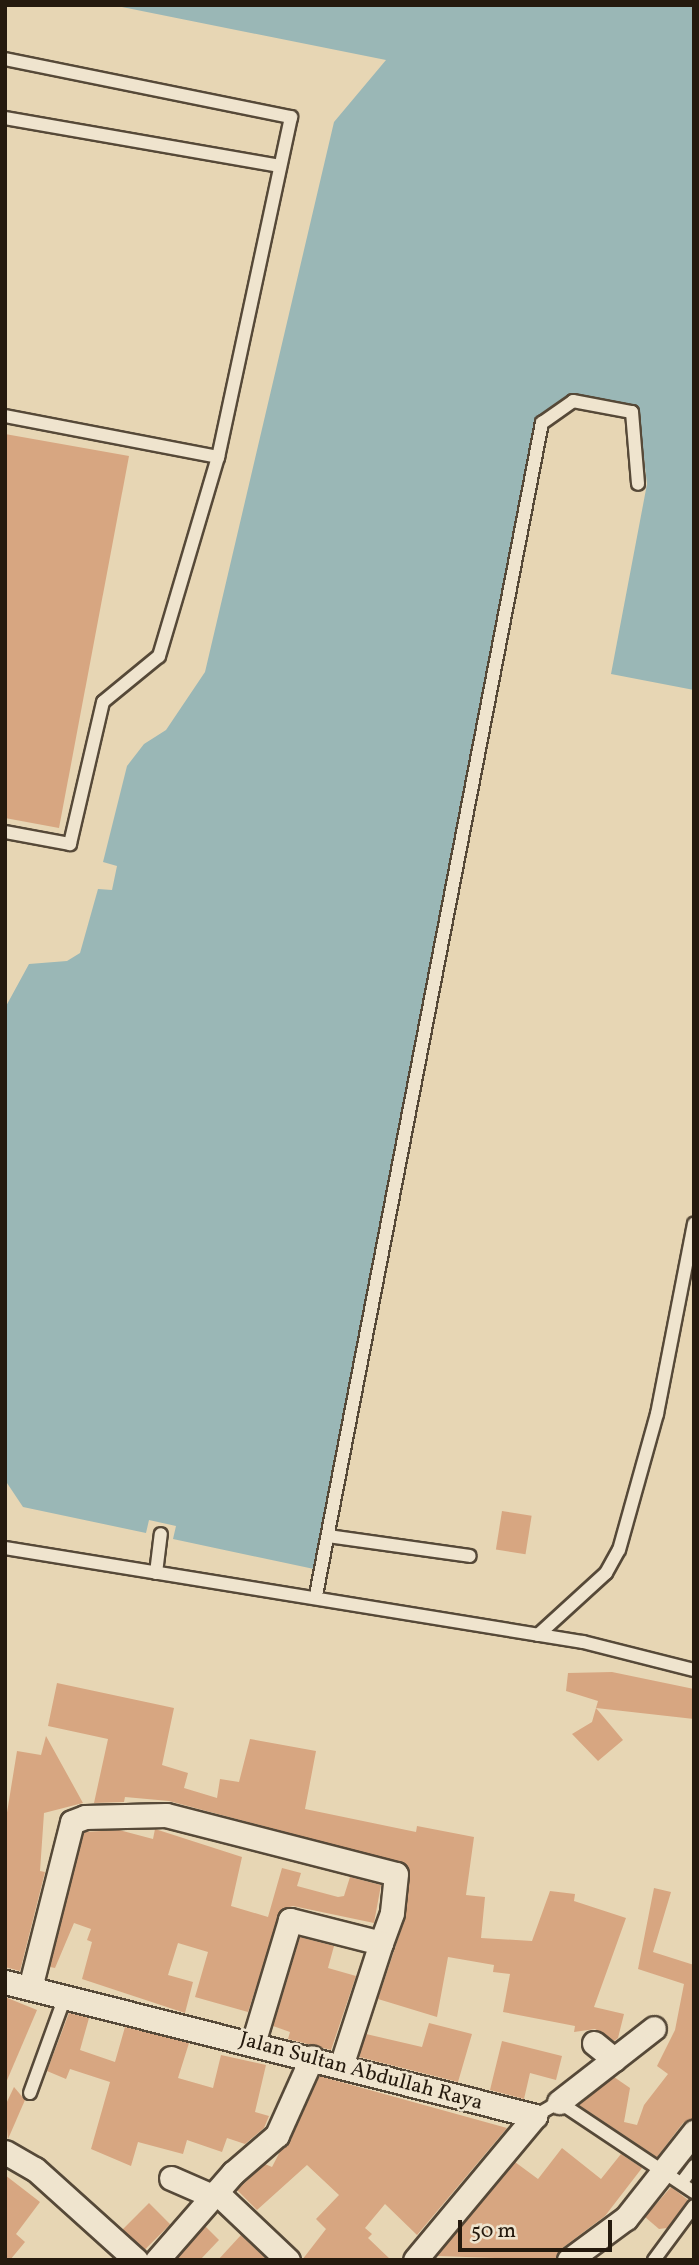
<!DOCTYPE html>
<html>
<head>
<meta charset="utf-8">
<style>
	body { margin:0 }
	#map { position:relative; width:699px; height:2265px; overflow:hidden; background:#e7d6b4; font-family:Vollkorn,serif }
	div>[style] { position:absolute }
	.water>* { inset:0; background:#9ab7b6 }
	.building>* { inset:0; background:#d7a681; transform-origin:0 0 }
	.roads { filter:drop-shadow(2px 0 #564938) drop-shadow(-2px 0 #564938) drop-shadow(0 2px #564938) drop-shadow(0 -2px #564938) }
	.service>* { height:12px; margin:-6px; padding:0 6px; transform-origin:6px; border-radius:6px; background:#efe4ce }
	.minor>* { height:23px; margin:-11.5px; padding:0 11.5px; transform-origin:11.5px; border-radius:11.5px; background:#efe4ce }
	span { translate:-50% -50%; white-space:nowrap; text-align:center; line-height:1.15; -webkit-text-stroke:5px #efe4ce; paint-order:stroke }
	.street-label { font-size:21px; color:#251a0e }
	.frame { position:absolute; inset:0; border:7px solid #251a0e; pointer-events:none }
	.scale { position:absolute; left:458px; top:2220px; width:154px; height:32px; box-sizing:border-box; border:4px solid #251a0e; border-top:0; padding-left:9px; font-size:21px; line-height:24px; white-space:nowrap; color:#251a0e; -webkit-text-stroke:5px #efe4ce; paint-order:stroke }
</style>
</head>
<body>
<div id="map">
	<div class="water">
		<i style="clip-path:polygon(112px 5px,694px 5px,694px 690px,611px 674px,647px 484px,638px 407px,570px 393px,535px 419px,314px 1569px,173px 1539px,176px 1526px,149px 1520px,146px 1533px,23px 1507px,5px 1480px,5px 1008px,29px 964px,67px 961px,80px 953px,98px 889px,112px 890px,117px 866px,103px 862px,127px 766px,144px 744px,166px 730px,205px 672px,334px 122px,386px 60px)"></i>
	</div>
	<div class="building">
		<i style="clip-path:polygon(5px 434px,129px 456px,59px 828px,5px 818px)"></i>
		<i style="left:502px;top:1511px;width:30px;height:39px;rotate:9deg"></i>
		<i style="clip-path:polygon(612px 1672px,694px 1689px,694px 1719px,596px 1708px,598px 1701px,566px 1691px,568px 1673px)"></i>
		<i style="clip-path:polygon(57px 1683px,174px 1708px,162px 1765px,188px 1773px,184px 1788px,217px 1798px,220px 1779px,239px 1782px,250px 1739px,316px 1751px,305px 1809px,416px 1832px,417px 1826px,474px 1837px,466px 1895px,485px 1897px,481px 1938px,532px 1941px,550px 1891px,575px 1894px,574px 1901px,626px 1918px,594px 2007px,624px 2014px,618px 2038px,614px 2041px,595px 2029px,574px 2032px,575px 2026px,503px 2012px,510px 1974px,493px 1972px,494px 1965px,448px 1957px,437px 2017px,378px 1999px,406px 1915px,406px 1864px,169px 1801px,125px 1797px,124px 1802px,94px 1803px,108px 1739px,48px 1726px)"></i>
		<i style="clip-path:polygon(596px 1708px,623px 1740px,598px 1761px,572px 1734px,592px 1722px)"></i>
		<i style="clip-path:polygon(46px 1736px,83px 1803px,44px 1813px,40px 1871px,45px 1872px,20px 1971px,5px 1967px,5px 1825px,17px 1751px,41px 1755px)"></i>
		<i style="clip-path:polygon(155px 1829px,242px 1857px,231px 1906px,268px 1917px,282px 1868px,301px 1873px,297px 1886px,338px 1897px,344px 1896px,350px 1877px,381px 1885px,374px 1923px,293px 1906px,281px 1910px,248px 2012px,195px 1997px,208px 1952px,178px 1943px,168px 1975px,193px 1982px,185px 2013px,82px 1979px,92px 1942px,87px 1940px,91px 1929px,74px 1923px,55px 1968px,50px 1967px,84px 1832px,119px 1830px,153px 1839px)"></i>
		<i style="clip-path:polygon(654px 1888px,671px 1892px,653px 1952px,694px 1965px,694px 2118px,683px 2123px,657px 2157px,579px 2105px,614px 2077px,630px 2088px,624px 2122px,637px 2125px,644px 2105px,668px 2074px,657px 2066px,675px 2030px,684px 1984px,638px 1969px)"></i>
		<i style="clip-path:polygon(300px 1937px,334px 1946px,328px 1968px,356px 1976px,331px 2050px,288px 2039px,290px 2032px,273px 2026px)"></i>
		<i style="clip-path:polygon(5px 1997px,37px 2010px,5px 2085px)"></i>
		<i style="clip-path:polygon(69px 2013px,89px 2018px,80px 2050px,115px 2062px,125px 2027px,189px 2043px,178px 2078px,213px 2088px,221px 2055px,266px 2065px,255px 2112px,269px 2116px,264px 2128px,245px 2144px,227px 2138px,222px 2152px,187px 2140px,183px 2154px,138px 2142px,131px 2166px,91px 2149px,110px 2082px,70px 2069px,66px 2079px,47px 2071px)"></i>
		<i style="clip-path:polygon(429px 2023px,472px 2034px,458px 2082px,359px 2057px,366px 2034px,422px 2047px)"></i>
		<i style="clip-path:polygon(502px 2041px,562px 2056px,556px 2080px,530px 2073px,524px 2099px,490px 2090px)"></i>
		<i style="clip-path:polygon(319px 2076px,507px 2128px,417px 2235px,385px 2204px,365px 2228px,372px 2234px,368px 2238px,391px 2260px,302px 2260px,326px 2229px,316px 2219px,339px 2195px,307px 2165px,257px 2210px,237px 2190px,265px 2164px,272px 2167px)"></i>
		<i style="clip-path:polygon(14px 2087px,25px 2100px,8px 2139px,5px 2106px)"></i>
		<i style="clip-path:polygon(562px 2148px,601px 2179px,621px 2154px,642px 2168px,605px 2216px,561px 2249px,555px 2260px,437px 2256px,515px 2162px,538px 2179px)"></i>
		<i style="clip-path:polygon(5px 2175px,40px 2202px,16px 2234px,25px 2242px,10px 2260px,5px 2260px)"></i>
		<i style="clip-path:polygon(671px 2187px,688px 2200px,667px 2228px,659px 2229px,645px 2217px)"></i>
		<i style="left:149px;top:2203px;width:30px;height:37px;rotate:45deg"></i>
		<i style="clip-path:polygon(205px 2226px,219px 2240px,200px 2260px,176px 2260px)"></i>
		<i style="clip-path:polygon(241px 2235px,267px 2260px,218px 2260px)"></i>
	</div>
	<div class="roads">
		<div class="service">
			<i style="left:5px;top:59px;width:292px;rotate:11.5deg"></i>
			<i style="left:291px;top:117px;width:348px;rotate:102.1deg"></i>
			<i style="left:218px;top:457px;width:208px;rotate:106.5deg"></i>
			<i style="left:159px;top:656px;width:72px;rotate:140.6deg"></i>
			<i style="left:103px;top:702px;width:146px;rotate:103.1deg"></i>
			<i style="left:70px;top:844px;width:66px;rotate:-169.5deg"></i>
			<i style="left:5px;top:118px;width:279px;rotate:9.9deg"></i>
			<i style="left:5px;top:416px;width:217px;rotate:10.9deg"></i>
			<i style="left:328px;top:1536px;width:143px;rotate:8deg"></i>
			<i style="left:5px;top:1548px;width:586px;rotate:9.24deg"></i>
			<i style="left:583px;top:1642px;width:114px;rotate:14.2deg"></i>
			<i style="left:156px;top:1573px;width:39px;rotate:-83deg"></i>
			<i style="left:316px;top:1595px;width:1194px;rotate:-79.09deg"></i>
			<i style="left:542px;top:423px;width:38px;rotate:-35deg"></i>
			<i style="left:573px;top:401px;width:60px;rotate:10.6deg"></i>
			<i style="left:632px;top:412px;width:72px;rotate:85.2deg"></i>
			<i style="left:538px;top:1635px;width:92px;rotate:-42.4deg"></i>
			<i style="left:606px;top:1573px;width:26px;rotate:-61deg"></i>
			<i style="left:619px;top:1550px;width:141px;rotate:-74.4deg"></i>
			<i style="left:657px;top:1414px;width:194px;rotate:-79deg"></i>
			<i style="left:30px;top:2093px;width:102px;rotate:-70deg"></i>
			<i style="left:535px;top:2116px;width:28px;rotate:-30deg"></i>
			<i style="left:559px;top:2102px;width:162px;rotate:33.7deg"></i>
			<i style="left:682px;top:2182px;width:20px;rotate:-53deg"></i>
			<i style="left:654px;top:2260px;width:67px;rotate:-53.5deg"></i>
		</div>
		<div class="minor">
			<i style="left:5px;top:1982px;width:547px;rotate:14.19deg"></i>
			<i style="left:535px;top:2116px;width:187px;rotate:129.8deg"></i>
			<i style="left:30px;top:1988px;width:171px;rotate:-75.8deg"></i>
			<i style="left:72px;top:1822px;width:14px;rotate:-21deg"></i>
			<i style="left:85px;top:1817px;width:81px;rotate:-1.4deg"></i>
			<i style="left:166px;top:1815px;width:237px;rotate:14.4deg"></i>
			<i style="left:396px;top:1874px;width:39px;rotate:96deg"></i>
			<i style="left:392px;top:1913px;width:32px;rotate:110deg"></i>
			<i style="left:381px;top:1943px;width:94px;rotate:-165.8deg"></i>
			<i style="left:290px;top:1920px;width:128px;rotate:106.7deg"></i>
			<i style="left:594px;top:2043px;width:26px;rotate:39deg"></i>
			<i style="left:342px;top:2063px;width:126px;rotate:-72deg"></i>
			<i style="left:559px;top:2102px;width:120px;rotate:-37.9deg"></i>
			<i style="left:5px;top:2152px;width:34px;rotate:30deg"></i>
			<i style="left:35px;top:2169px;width:136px;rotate:42deg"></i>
			<i style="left:171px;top:2178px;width:45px;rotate:23.7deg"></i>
			<i style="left:216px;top:2192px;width:99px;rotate:43.4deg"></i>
			<i style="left:157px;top:2260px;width:116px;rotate:-48.9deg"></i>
			<i style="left:233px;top:2173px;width:58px;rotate:-40.8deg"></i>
			<i style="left:277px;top:2135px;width:85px;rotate:-65.8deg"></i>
			<i style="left:569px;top:2260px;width:71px;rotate:-36.4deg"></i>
			<i style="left:626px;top:2218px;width:110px;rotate:-51.7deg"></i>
		</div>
	</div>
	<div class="street-label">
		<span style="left:361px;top:2072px;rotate:15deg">Jalan Sultan Abdullah Raya</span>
	</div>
	<div class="frame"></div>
	<div class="scale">50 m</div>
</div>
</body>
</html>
